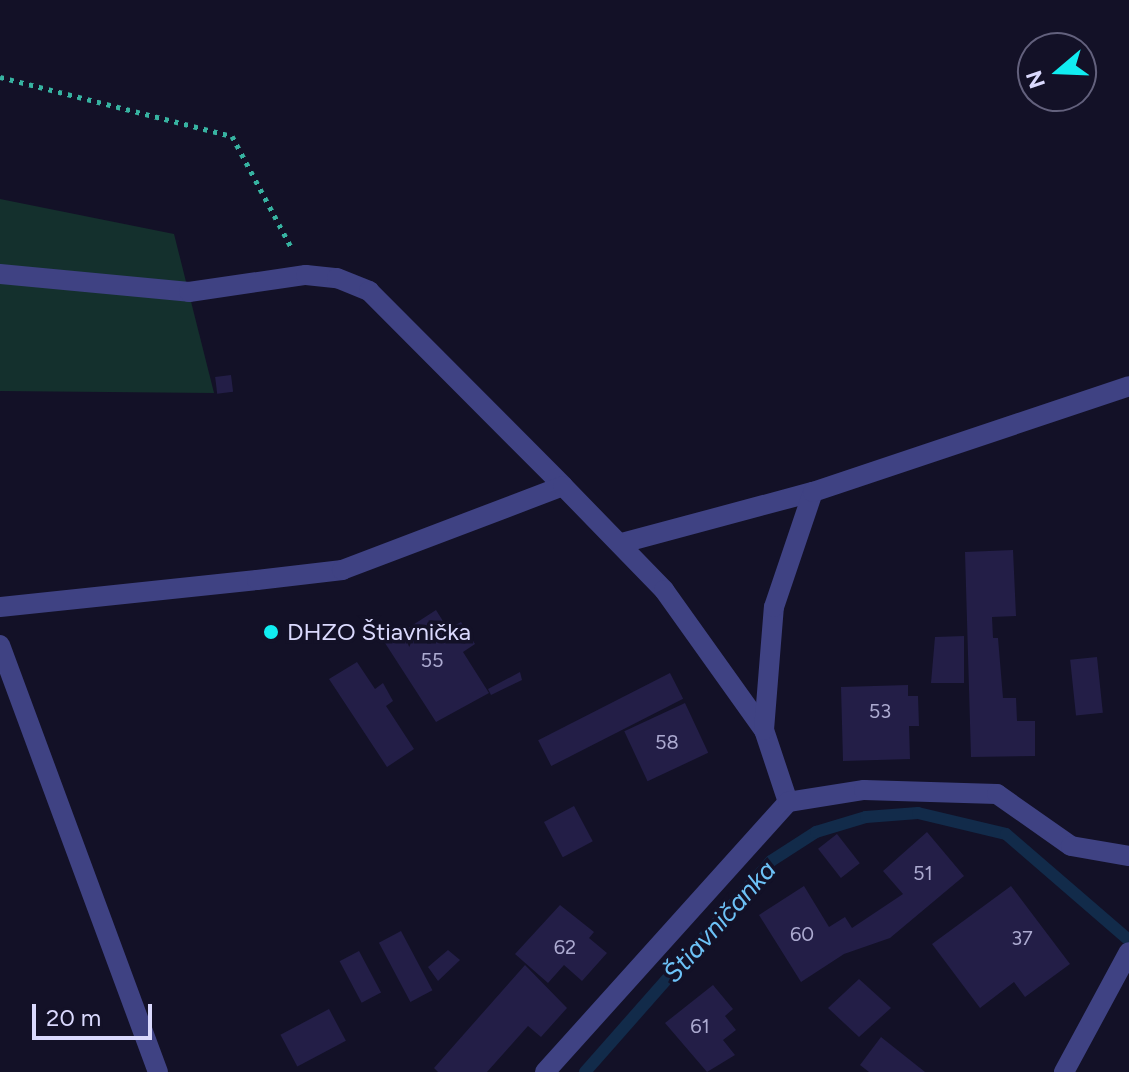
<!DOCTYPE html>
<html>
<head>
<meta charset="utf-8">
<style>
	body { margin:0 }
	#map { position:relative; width:1129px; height:1072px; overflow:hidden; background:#131127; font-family:Figtree,sans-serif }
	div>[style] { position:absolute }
	.green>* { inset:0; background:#14302d }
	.stream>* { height:12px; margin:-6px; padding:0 6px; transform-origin:6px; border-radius:6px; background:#122b4a }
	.building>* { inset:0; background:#231e47; transform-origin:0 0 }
	.path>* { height:5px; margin-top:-2.5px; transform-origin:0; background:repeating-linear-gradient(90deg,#37b3a1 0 4px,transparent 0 10px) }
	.service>* { height:20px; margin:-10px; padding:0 10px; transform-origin:10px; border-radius:10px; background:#3f4283 }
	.minor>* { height:20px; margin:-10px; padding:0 10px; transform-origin:10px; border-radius:10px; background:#3f4283 }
	.dots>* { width:22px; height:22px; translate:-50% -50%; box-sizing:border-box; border:4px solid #131127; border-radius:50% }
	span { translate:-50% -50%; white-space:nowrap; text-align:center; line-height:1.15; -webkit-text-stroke:7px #131127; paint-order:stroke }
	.number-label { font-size:20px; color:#acaad0 }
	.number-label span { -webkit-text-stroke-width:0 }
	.poi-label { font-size:24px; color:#dad9fd }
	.left { translate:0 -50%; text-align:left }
	.water-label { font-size:26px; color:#6dc2f7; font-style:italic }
	.north { position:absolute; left:1017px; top:32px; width:80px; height:80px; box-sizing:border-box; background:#131127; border:2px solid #63617d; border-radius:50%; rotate:251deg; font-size:22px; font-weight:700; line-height:32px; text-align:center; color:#dad9fd }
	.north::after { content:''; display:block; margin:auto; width:28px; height:36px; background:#11edf1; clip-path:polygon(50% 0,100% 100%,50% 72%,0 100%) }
	.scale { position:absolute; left:32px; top:1004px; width:120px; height:36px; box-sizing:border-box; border:4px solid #dad9fd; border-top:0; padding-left:10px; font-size:24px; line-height:28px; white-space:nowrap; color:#dad9fd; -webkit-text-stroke:6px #131127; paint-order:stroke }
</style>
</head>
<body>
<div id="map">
	<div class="green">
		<i style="clip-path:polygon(0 199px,174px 234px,214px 393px,0 391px)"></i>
	</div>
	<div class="stream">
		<i style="left:585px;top:1072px;width:281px;rotate:-48.6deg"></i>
		<i style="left:771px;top:861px;width:54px;rotate:-32.8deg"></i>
		<i style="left:816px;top:832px;width:52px;rotate:-16.7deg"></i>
		<i style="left:866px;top:817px;width:52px;rotate:-4.4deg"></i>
		<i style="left:918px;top:813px;width:90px;rotate:13.4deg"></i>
		<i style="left:1006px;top:834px;width:162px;rotate:40.8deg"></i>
	</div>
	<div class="building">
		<i style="left:231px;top:375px;width:17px;height:16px;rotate:83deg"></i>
		<i style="clip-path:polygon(1013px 550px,1016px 616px,992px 617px,993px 638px,998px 638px,1003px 698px,1016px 698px,1017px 721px,1035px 721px,1035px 756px,971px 757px,965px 552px)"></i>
		<i style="clip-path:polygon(436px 610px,448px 629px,461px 622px,475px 644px,463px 652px,489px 693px,436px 722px,385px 643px)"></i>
		<i style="clip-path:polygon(964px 636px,964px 683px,931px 683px,935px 637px)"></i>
		<i style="left:1097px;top:657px;width:56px;height:27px;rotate:84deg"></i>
		<i style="clip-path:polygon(357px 662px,375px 689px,383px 683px,393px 701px,386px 706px,414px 749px,387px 767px,329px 679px)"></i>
		<i style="clip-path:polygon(520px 672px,522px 680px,491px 695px,488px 689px)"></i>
		<i style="left:670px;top:673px;width:29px;height:148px;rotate:63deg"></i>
		<i style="clip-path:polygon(908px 685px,908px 696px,918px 696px,919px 726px,909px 726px,910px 759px,843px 761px,841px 687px)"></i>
		<i style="left:685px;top:703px;width:55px;height:67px;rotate:65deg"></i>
		<i style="left:574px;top:806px;width:40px;height:34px;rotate:62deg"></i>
		<i style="clip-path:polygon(927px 832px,964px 876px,890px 938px,844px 954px,801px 982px,759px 915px,804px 886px,829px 927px,845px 917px,852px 928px,903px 894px,883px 871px)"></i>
		<i style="left:837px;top:834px;width:37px;height:24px;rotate:52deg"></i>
		<i style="clip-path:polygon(1011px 886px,1070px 964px,1025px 997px,1014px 982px,980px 1008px,932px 944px)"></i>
		<i style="clip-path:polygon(560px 905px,594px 932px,589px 938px,607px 953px,582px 981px,564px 965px,548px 983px,515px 954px)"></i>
		<i style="left:401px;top:931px;width:67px;height:25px;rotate:62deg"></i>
		<i style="clip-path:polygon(448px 950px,460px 960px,438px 981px,428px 967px)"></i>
		<i style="left:359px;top:951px;width:47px;height:22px;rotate:62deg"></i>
		<i style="clip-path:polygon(525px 965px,567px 1008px,541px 1037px,528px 1026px,487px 1072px,438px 1072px,434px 1068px)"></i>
		<i style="clip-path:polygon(859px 979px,891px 1008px,859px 1037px,828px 1008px)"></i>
		<i style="clip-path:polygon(713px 985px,733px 1009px,725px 1016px,736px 1030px,723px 1040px,735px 1055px,707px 1072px,665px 1023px)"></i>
		<i style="left:329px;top:1009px;width:36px;height:55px;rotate:62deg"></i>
		<i style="clip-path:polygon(881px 1037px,925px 1072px,869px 1072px,860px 1065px)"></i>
	</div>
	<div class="path">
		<i style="left:0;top:77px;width:239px;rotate:14.3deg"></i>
		<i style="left:232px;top:136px;width:128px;rotate:62deg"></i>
	</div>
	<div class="service">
		<i style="left:0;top:274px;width:190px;rotate:5.4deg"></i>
		<i style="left:189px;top:292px;width:118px;rotate:-8.3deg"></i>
		<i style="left:306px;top:275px;width:31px;rotate:6deg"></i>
		<i style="left:337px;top:278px;width:35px;rotate:22deg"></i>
		<i style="left:369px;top:291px;width:275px;rotate:45.1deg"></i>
		<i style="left:0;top:607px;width:258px;rotate:-6deg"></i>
		<i style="left:0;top:645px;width:455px;rotate:69.7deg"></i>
	</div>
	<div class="minor">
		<i style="left:622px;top:543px;width:198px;rotate:-15deg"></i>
		<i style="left:257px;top:580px;width:86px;rotate:-6.7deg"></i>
		<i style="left:342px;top:570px;width:236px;rotate:-20.8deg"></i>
		<i style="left:563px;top:486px;width:145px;rotate:45.8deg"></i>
		<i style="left:664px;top:590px;width:172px;rotate:54.5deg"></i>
		<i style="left:788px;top:802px;width:76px;rotate:-108.4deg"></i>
		<i style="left:764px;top:730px;width:123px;rotate:-85.4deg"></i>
		<i style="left:774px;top:607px;width:121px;rotate:-71.3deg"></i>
		<i style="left:813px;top:492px;width:333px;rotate:-18.5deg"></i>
		<i style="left:545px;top:1072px;width:363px;rotate:-48deg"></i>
		<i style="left:788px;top:802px;width:77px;rotate:-9deg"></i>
		<i style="left:864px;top:790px;width:133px;rotate:1.7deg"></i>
		<i style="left:997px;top:794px;width:90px;rotate:35.1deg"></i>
		<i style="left:1071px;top:846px;width:59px;rotate:9.8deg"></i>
		<i style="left:1064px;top:1072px;width:136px;rotate:-61.6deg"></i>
	</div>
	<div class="dots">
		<i style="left:271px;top:632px;background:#11edf1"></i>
	</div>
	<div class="number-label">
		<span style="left:432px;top:660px">55</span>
		<span style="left:880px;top:711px">53</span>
		<span style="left:667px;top:742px">58</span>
		<span style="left:923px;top:873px">51</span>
		<span style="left:802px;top:934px">60</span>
		<span style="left:1022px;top:938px">37</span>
		<span style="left:565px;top:947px">62</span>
		<span style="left:700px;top:1026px">61</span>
	</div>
	<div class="poi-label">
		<span class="left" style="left:287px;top:632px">DHZO Štiavnička</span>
	</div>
	<div class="water-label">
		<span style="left:720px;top:922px;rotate:-48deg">Štiavničanka</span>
	</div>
	<div class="north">N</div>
	<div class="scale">20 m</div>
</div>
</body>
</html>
